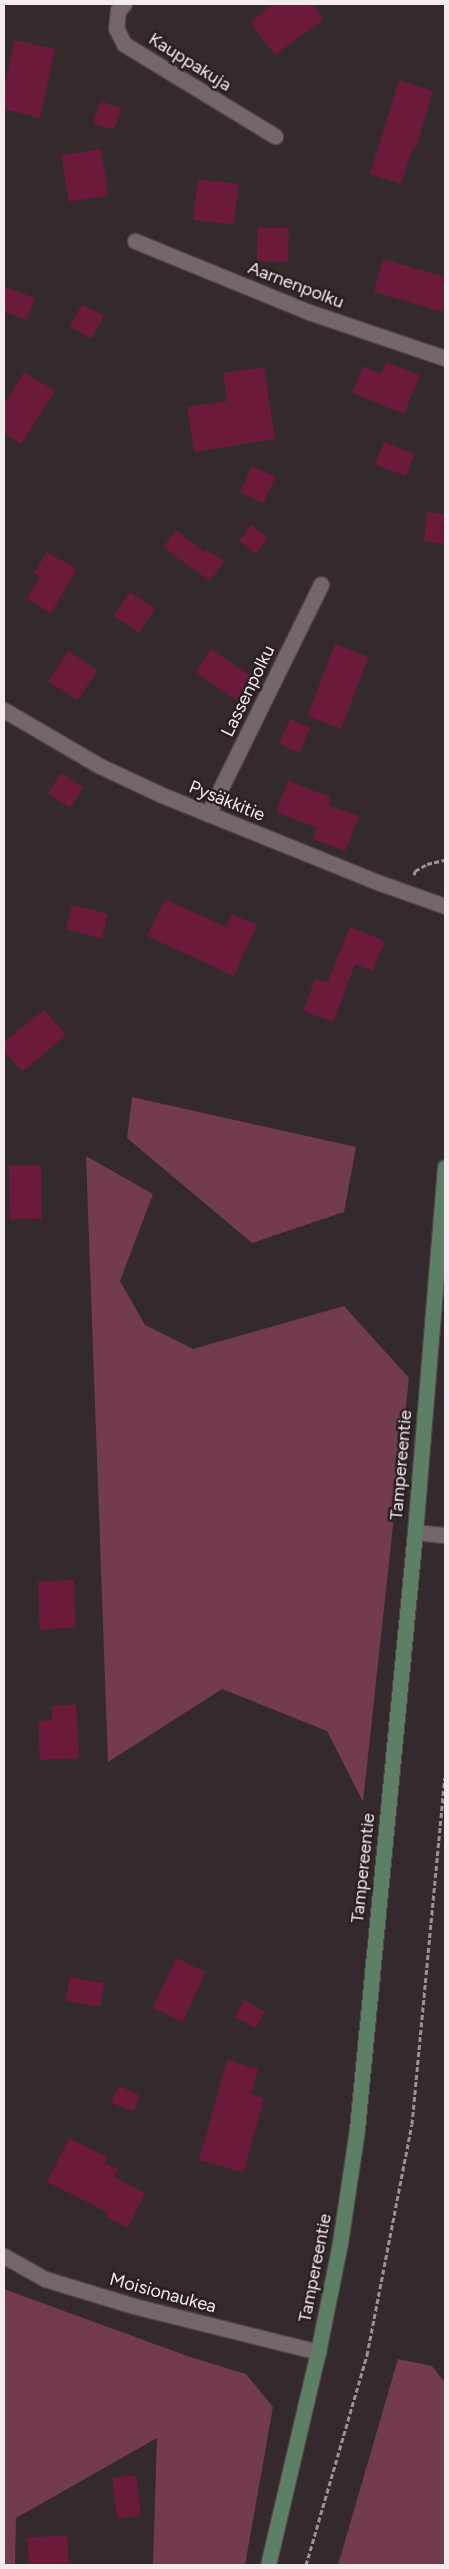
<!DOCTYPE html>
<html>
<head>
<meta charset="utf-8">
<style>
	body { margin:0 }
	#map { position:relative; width:449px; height:2569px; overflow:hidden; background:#34292c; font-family:Figtree,sans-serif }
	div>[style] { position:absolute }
	.green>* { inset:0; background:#733b4e }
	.building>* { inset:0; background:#6b1a3b; transform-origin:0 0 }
	.path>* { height:3px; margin-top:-1.5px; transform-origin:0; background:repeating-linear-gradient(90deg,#9c9295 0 5px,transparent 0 7.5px) }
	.roads { filter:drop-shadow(1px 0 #504548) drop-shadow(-1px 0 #504548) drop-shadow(0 1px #504548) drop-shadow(0 -1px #504548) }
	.minor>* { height:15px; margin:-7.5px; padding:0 7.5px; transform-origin:7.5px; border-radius:7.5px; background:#74666a }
	.tertiary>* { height:15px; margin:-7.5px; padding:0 7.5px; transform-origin:7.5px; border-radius:7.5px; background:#74666a }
	.secondary>* { height:15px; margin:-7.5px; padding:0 7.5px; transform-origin:7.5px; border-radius:7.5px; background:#5d7f65 }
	span { translate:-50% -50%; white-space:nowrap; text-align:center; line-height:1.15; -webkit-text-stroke:5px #2a1f22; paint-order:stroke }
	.street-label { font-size:18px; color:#f3ebed }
	.frame { position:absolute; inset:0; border:5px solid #f3ebed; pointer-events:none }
</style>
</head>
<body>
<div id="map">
	<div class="green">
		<i style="clip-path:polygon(132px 1097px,356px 1147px,344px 1212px,252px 1243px,127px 1138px)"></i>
		<i style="clip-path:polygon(86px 1156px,153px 1194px,120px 1281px,145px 1325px,193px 1349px,344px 1306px,409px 1378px,363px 1802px,327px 1731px,222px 1689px,108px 1762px)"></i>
		<i style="clip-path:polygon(4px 2289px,190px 2357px,246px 2374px,273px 2407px,245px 2565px,153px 2565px,157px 2438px,16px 2518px,15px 2565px,4px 2565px)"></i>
		<i style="clip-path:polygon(398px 2359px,432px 2366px,445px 2383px,445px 2565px,338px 2565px)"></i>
	</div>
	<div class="building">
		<i style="clip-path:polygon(274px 4px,312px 4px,324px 19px,275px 55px,250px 22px)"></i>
		<i style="clip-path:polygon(15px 40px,55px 49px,40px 118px,4px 109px,4px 87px)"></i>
		<i style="clip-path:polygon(399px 80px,433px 91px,416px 148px,413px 147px,401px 184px,370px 174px)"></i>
		<i style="left:101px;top:101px;width:22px;height:23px;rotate:21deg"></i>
		<i style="left:101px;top:149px;width:47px;height:40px;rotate:81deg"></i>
		<i style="left:198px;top:179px;width:41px;height:41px;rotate:7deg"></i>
		<i style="left:258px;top:227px;width:31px;height:34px;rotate:2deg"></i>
		<i style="clip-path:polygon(383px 259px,445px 277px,445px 301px,442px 312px,374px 292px)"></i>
		<i style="clip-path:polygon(4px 286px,35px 298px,27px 320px,4px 312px)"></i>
		<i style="left:82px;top:304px;width:25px;height:26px;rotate:29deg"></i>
		<i style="clip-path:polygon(386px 362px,420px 375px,404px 414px,352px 393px,363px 366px,381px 374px)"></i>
		<i style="clip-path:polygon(264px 367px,275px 439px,194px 452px,187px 407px,227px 401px,223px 373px)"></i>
		<i style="clip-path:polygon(24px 372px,55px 391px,21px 444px,4px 433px,4px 404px)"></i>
		<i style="left:384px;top:442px;width:33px;height:24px;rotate:21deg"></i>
		<i style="left:252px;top:466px;width:26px;height:29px;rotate:25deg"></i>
		<i style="clip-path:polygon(427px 512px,445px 514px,445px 544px,424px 541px)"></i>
		<i style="left:251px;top:525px;width:21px;height:20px;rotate:37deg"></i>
		<i style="clip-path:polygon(176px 530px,205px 552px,207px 550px,224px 561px,210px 581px,163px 547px)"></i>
		<i style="clip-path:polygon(47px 552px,77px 569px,51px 613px,27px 599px,40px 576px,34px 573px)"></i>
		<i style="left:130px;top:592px;width:30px;height:29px;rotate:34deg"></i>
		<i style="left:335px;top:644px;width:36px;height:77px;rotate:21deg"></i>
		<i style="left:211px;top:649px;width:54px;height:28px;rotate:34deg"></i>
		<i style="left:68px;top:651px;width:35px;height:36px;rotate:33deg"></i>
		<i style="left:290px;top:719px;width:22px;height:27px;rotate:24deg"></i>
		<i style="left:61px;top:773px;width:27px;height:24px;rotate:34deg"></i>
		<i style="clip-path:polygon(288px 781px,331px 797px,328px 805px,359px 816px,345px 851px,313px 839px,317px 828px,276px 812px)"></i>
		<i style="clip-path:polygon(165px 899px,226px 927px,232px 914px,257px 925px,234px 976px,147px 936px)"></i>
		<i style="left:72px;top:905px;width:37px;height:25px;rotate:14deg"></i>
		<i style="clip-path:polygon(350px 927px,385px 941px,373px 971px,355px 964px,333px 1022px,303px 1011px,315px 979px,327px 983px)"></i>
		<i style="clip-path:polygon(44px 1009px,66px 1035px,22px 1072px,4px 1051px,4px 1042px)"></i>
		<i style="left:41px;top:1165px;width:54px;height:32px;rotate:89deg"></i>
		<i style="left:74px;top:1580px;width:48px;height:36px;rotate:88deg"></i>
		<i style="clip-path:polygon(76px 1704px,79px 1758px,40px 1760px,38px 1721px,52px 1720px,51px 1706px)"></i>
		<i style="left:176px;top:1958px;width:33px;height:55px;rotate:25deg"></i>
		<i style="left:70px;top:1977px;width:35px;height:24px;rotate:10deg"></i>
		<i style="left:244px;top:2000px;width:24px;height:19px;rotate:30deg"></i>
		<i style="clip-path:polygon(227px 2060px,258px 2069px,251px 2094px,264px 2098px,244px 2172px,199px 2160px)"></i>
		<i style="left:118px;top:2086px;width:24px;height:18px;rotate:22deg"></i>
		<i style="clip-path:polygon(69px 2138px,108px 2157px,105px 2163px,118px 2169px,114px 2177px,145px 2193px,128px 2228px,106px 2217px,108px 2213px,47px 2182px)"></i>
		<i style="left:136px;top:2475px;width:41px;height:24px;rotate:83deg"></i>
		<i style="left:67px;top:2535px;width:30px;height:40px;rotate:86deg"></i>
	</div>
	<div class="path">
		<i style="left:414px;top:875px;width:4px;rotate:-76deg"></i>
		<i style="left:415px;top:871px;width:14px;rotate:-30deg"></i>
		<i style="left:427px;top:864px;width:18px;rotate:-13deg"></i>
		<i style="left:306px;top:2565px;width:219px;rotate:-73.8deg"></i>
		<i style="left:367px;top:2355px;width:235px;rotate:-79deg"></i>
		<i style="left:412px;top:2124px;width:348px;rotate:-84.6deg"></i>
	</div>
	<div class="roads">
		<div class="minor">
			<i style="left:124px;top:4px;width:8px;rotate:135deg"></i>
			<i style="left:118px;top:10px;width:18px;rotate:96deg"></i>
			<i style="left:116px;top:28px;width:18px;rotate:63deg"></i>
			<i style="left:124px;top:44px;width:177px;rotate:31.4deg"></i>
			<i style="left:135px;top:241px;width:188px;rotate:22.2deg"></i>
			<i style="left:309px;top:312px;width:144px;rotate:18.7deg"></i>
			<i style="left:4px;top:710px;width:111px;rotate:30.3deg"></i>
			<i style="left:100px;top:766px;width:68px;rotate:25.1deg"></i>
			<i style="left:162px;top:795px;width:235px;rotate:22deg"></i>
			<i style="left:380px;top:883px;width:69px;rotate:19.5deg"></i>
			<i style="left:208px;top:814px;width:256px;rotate:-63.8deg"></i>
			<i style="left:415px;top:1532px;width:30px;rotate:6deg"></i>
		</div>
		<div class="tertiary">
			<i style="left:4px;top:2256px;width:47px;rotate:29.3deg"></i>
			<i style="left:45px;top:2279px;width:93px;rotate:16.9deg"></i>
			<i style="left:134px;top:2306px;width:190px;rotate:14deg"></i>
		</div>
		<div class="secondary">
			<i style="left:268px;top:2565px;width:219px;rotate:-76.8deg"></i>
			<i style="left:318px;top:2352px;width:111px;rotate:-78.6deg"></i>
			<i style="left:340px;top:2243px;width:115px;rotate:-81.5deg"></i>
			<i style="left:357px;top:2129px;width:600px;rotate:-84.45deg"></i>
			<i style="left:415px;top:1532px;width:366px;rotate:-85.3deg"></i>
		</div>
	</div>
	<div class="street-label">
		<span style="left:190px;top:62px;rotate:32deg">Kauppakuja</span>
		<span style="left:296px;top:285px;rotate:21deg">Aarnenpolku</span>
		<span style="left:248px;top:691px;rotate:-64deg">Lassenpolku</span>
		<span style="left:227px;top:801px;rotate:22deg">Pysäkkitie</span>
		<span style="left:401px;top:1465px;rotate:-85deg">Tampereentie</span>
		<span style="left:363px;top:1868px;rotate:-84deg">Tampereentie</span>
		<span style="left:315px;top:2268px;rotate:-79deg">Tampereentie</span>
		<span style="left:163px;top:2293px;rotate:15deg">Moisionaukea</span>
	</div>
	<div class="frame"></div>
</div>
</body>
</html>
